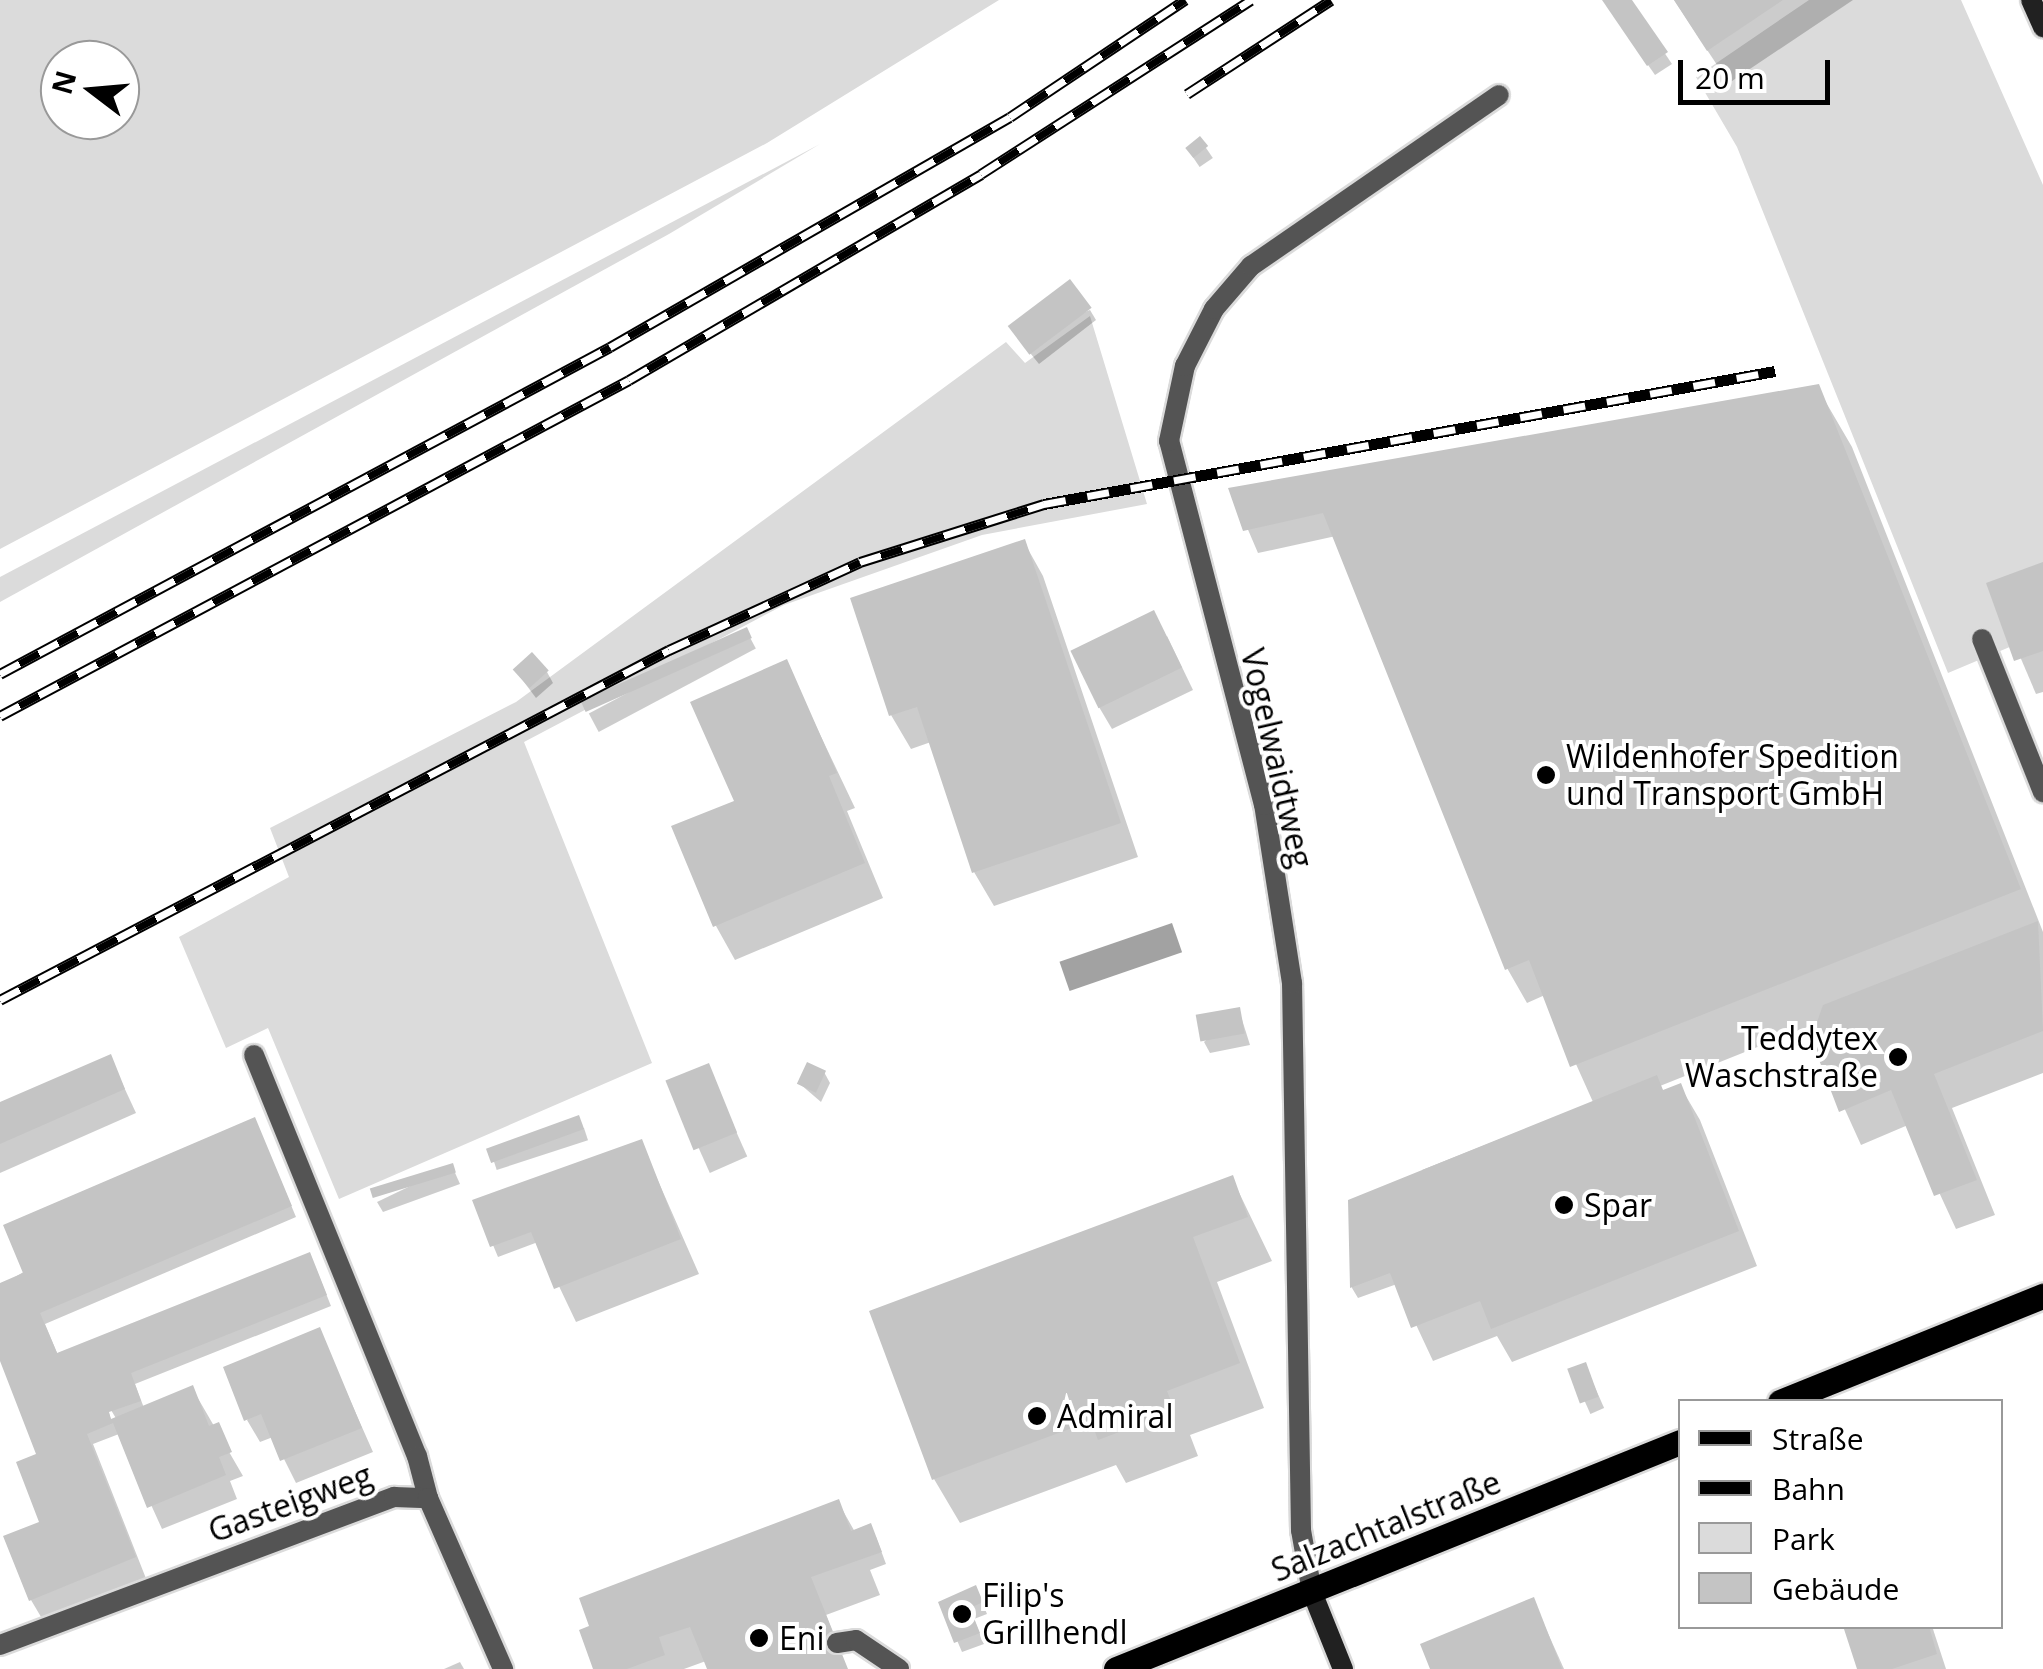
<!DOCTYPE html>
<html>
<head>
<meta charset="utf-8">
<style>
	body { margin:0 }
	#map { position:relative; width:2043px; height:1669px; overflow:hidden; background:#fff; font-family:"Open Sans",sans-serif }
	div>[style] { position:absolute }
	.green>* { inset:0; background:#dbdbdb }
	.water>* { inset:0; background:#a2a2a2; transform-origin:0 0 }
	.shadow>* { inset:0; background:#0003; transform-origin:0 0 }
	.building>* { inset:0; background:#c4c4c4; transform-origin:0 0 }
	.roads { filter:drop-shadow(2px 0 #dbdbdb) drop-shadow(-2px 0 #dbdbdb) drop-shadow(0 2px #dbdbdb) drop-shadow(0 -2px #dbdbdb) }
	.lane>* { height:20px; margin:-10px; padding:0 10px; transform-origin:10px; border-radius:10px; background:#545454 }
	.street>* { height:20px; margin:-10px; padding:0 10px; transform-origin:10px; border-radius:10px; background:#545454 }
	.secondary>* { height:20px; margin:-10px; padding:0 10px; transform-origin:10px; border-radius:10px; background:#212121 }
	.primary>* { height:25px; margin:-12.5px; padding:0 12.5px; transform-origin:12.5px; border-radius:12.5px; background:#000 }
	.rail>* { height:11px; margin-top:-5.5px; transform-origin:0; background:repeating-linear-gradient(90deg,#fff 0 22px,#000 0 44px); box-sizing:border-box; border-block:2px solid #000 }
	.dots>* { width:28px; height:28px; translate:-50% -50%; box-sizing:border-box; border:5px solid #fff; border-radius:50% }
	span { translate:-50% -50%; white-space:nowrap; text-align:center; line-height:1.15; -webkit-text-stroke:8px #fff; paint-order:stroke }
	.poi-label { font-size:32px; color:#000 }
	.left { translate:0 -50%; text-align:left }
	.right { translate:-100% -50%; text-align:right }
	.street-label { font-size:32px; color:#000 }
	.legend { position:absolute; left:1678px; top:1399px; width:325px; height:230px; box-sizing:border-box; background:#fff; border:2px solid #999; margin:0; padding:12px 18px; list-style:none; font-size:30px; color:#000 }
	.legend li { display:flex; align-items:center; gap:20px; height:50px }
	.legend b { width:50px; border:2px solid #999 }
	.north { position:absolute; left:40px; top:40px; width:100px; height:100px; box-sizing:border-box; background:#fff; border:2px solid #999; border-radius:50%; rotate:286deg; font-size:28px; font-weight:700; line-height:40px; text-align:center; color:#000 }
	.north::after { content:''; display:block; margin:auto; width:35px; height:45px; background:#000; clip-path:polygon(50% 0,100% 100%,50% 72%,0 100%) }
	.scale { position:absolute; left:1678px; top:60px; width:152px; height:45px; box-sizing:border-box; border:5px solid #000; border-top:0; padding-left:12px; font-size:30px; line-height:35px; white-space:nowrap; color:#000; -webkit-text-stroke:8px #fff; paint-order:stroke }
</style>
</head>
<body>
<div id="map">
	<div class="green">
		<i style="clip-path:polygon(evenodd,0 0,999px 0,767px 143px,0 549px,0 0,120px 60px,120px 120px,60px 120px,60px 60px,120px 60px)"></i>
		<i style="clip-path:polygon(1809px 0,1961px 0,2043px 185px,2043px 633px,1948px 673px,1737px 147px,1696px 77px)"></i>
		<i style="clip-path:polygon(820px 144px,669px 234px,0 602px,0 577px)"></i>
		<i style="clip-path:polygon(1090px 316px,1147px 504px,982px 535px,784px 605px,524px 742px,652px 1063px,339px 1199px,268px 1028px,226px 1048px,179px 937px,289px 877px,270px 828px,516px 702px,1006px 342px,1025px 363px)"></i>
	</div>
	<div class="water">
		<i style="left:1172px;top:923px;width:31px;height:119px;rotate:71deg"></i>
	</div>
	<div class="shadow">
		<i style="clip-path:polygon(1603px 0,1629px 0,1672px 64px,1655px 75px)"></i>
		<i style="clip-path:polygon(1674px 0,1853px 0,1729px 83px)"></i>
		<i style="left:1200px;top:139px;width:23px;height:16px;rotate:56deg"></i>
		<i style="clip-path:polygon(1090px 310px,1096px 320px,1039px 364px,1018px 338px)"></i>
		<i style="clip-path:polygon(1817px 387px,1852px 447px,2043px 932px,2043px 1073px,1952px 1108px,1995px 1215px,1956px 1229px,1908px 1125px,1861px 1145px,1813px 1039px,1820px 1022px,1660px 1086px,1664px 1092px,1680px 1086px,1700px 1120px,1757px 1266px,1512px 1362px,1497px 1336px,1433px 1361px,1397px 1284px,1358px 1298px,1352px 1288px,1350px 1202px,1428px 1184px,1422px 1170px,1593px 1102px,1545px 995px,1527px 1003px,1507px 968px,1336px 536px,1258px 553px,1231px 490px)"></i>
		<i style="clip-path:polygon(1024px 542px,1043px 576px,1138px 857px,994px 906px,974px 872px,931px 742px,911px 749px,891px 715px)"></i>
		<i style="clip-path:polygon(2043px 564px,2043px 692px,2036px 694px,1989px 584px)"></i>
		<i style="left:746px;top:630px;width:21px;height:178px;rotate:62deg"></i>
		<i style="clip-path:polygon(1167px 636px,1193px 690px,1112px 729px,1099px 707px)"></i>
		<i style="clip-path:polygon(786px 663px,855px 808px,847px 811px,883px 898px,735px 960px,716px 926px,737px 802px)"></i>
		<i style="clip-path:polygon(515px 670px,547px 672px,553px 683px,536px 698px)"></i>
		<i style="clip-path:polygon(1239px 1010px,1250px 1045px,1210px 1053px,1204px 1042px)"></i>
		<i style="clip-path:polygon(110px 1057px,136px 1113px,0 1173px,0 1105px)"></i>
		<i style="left:707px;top:1066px;width:99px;height:41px;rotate:66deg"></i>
		<i style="clip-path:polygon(824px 1072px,830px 1083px,821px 1102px,800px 1084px)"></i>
		<i style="left:584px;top:1128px;width:13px;height:96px;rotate:72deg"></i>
		<i style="clip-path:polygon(evenodd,260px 1131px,296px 1217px,45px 1324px,58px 1355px,315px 1266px,331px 1306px,135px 1384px,144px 1408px,192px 1388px,243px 1476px,230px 1481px,237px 1499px,162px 1529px,119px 1434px,93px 1444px,147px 1581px,44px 1622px,31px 1600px,42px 1523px,40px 1456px,0 1354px,0 1286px,260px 1131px,105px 1400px,117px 1420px,111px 1420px,105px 1400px)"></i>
		<i style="clip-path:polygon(641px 1142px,699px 1274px,576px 1322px,538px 1242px,498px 1257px,475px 1202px)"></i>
		<i style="clip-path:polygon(452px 1166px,460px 1184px,383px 1212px,377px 1202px)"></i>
		<i style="clip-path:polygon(1232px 1178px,1272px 1261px,1217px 1282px,1264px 1408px,1190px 1435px,1198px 1456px,1126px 1483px,1116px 1465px,960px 1523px,934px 1479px,872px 1312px)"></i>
		<i style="clip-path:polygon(319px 1330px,373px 1452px,296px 1483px,273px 1437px,260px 1442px,247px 1420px)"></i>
		<i style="left:1585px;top:1365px;width:47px;height:15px;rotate:66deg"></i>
		<i style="clip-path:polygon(838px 1502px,855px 1532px,876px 1537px,886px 1564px,870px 1570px,880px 1595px,826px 1615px,847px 1669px,710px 1669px,706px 1661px,684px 1669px,596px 1669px)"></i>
		<i style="clip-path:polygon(981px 1599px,987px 1614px,974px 1619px,984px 1644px,962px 1652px,941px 1603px)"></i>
		<i style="clip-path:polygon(1533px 1600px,1564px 1669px,1432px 1669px)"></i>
		<i style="clip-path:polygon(1845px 1626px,1932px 1626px,1946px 1669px,1860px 1669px)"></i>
		<i style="clip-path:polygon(460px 1662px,464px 1669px,444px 1669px)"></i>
	</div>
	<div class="building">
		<i style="clip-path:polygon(1602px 0,1632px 0,1668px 52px,1647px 66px)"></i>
		<i style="clip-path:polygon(1674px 0,1783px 0,1707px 51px)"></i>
		<i style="left:1200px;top:136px;width:13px;height:19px;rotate:51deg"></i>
		<i style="left:1070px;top:279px;width:36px;height:78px;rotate:53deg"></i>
		<i style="clip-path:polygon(1819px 384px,2021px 889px,1570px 1067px,1529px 960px,1505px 970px,1323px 513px,1243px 531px,1228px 488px)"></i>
		<i style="clip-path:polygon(1025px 539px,1121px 823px,972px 873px,917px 707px,889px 716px,850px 598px)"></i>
		<i style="clip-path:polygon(2043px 562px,2043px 651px,2014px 661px,1986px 583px)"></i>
		<i style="left:1154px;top:610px;width:64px;height:93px;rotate:64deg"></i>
		<i style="left:747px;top:627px;width:12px;height:182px;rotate:66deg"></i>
		<i style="left:532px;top:652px;width:25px;height:26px;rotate:48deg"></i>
		<i style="clip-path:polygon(787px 659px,837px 773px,829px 776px,865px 863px,713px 927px,671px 826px,734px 801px,690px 702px)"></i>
		<i style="clip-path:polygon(2038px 921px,2043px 1031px,1934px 1074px,1977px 1180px,1934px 1196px,1891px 1090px,1839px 1112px,1811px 1039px,1823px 1005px)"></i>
		<i style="left:1240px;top:1007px;width:27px;height:45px;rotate:80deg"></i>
		<i style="clip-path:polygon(111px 1054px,125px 1089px,0 1144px,0 1102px)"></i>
		<i style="left:807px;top:1062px;width:21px;height:24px;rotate:25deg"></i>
		<i style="left:709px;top:1063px;width:75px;height:47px;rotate:68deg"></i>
		<i style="clip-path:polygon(1657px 1075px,1663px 1090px,1681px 1083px,1739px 1231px,1491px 1329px,1480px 1301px,1411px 1328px,1390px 1273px,1350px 1288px,1348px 1200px)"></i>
		<i style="left:579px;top:1115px;width:15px;height:99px;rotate:70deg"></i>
		<i style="clip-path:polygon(255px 1117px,292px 1206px,40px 1313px,57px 1353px,310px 1252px,327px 1295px,131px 1373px,141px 1401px,109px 1412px,111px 1419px,193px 1385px,209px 1426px,219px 1422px,232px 1452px,219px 1457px,226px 1475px,147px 1508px,113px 1423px,87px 1434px,136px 1557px,29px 1601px,3px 1536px,39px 1522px,16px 1462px,36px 1454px,0 1361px,0 1283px,23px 1273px,3px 1225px)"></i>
		<i style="clip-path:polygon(642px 1139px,681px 1239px,554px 1289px,531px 1232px,490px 1247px,472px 1200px)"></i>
		<i style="left:453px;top:1163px;width:10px;height:87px;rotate:73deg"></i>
		<i style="clip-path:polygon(1233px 1175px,1248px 1217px,1193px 1237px,1240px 1363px,1167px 1391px,1175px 1411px,1098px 1440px,1091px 1421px,932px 1480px,869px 1311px)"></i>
		<i style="clip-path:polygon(320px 1327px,362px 1428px,280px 1461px,261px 1414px,244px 1421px,223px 1367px)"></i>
		<i style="left:1586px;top:1362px;width:37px;height:20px;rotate:70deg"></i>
		<i style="clip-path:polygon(839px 1499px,851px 1531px,871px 1523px,882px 1552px,811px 1577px,848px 1669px,707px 1669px,690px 1627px,659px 1637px,665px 1655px,627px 1669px,593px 1669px,579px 1630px,589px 1626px,579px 1598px)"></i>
		<i style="clip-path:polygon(976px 1585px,983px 1602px,970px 1608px,980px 1633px,954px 1643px,938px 1602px)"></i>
		<i style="clip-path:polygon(1534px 1597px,1562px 1669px,1430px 1669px,1420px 1644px)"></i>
		<i style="clip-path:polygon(1843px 1626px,1929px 1626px,1937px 1654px,1892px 1669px,1857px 1669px)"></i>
	</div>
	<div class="roads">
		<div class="lane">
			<i style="left:1982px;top:639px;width:165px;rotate:68.3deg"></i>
			<i style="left:254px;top:1055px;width:433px;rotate:67.9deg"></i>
			<i style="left:417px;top:1456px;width:43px;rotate:75.3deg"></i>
			<i style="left:837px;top:1643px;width:19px;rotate:-9deg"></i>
			<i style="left:856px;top:1640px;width:52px;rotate:34deg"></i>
		</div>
		<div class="street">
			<i style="left:1312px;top:1592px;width:63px;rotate:-100.1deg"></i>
			<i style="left:1301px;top:1530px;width:547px;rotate:-90.94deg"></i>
			<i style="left:1292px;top:983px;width:180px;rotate:-98.9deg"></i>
			<i style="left:1264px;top:805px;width:376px;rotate:-104.6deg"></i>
			<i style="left:1169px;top:441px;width:77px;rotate:-78deg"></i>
			<i style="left:1185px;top:366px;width:64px;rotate:-63deg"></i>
			<i style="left:1214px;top:309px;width:57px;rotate:-49.3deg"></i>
			<i style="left:1251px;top:266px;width:301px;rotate:-34.6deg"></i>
			<i style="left:0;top:1645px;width:421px;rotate:-20.6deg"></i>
			<i style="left:394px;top:1497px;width:34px;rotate:2deg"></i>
			<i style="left:428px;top:1498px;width:187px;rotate:66.3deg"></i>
		</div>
		<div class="secondary">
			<i style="left:2031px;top:0;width:30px;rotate:66deg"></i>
			<i style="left:1312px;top:1592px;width:83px;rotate:68.1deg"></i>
		</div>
		<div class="primary">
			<i style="left:1780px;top:1402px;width:284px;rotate:-22deg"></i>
			<i style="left:1116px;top:1669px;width:608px;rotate:-21.92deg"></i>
		</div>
	</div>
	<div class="rail">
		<i style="left:1187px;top:94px;width:172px;rotate:-33.1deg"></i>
		<i style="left:0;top:674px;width:692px;rotate:-28.19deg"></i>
		<i style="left:610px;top:347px;width:461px;rotate:-29.9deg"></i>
		<i style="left:1010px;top:117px;width:211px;rotate:-33.8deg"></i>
		<i style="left:0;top:716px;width:713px;rotate:-28.11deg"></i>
		<i style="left:629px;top:380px;width:408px;rotate:-30.3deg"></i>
		<i style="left:981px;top:174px;width:321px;rotate:-32.8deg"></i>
		<i style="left:0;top:1000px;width:755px;rotate:-27.62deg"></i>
		<i style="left:669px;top:650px;width:210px;rotate:-24.7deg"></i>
		<i style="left:860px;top:562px;width:193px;rotate:-17.5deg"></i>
		<i style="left:1044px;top:504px;width:743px;rotate:-10.31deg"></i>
	</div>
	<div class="dots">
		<i style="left:1546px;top:775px;background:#000"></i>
		<i style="left:1898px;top:1057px;background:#000"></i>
		<i style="left:1564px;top:1205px;background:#000"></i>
		<i style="left:1037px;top:1416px;background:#000"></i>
		<i style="left:962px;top:1614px;background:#000"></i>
		<i style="left:759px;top:1638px;background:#000"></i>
	</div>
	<div class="poi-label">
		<span class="left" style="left:1566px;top:775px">Wildenhofer Spedition<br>und Transport GmbH</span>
		<span class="right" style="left:1878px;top:1057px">Teddytex<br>Waschstraße</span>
		<span class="left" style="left:1584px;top:1205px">Spar</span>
		<span class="left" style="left:1057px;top:1416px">Admiral</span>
		<span class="left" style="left:982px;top:1614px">Filip's<br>Grillhendl</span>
		<span class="left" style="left:779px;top:1638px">Eni</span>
	</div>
	<div class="street-label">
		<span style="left:1277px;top:758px;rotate:77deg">Vogelwaidtweg</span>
		<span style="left:290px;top:1503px;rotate:-20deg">Gasteigweg</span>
		<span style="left:1386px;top:1526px;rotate:-22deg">Salzachtalstraße</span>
	</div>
	<ul class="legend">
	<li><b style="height:12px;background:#000"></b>Straße</li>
	<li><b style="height:12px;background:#000"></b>Bahn</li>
	<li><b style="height:28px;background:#dbdbdb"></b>Park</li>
	<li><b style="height:28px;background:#c4c4c4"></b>Gebäude</li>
	</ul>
	<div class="north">N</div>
	<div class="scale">20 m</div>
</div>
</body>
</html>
